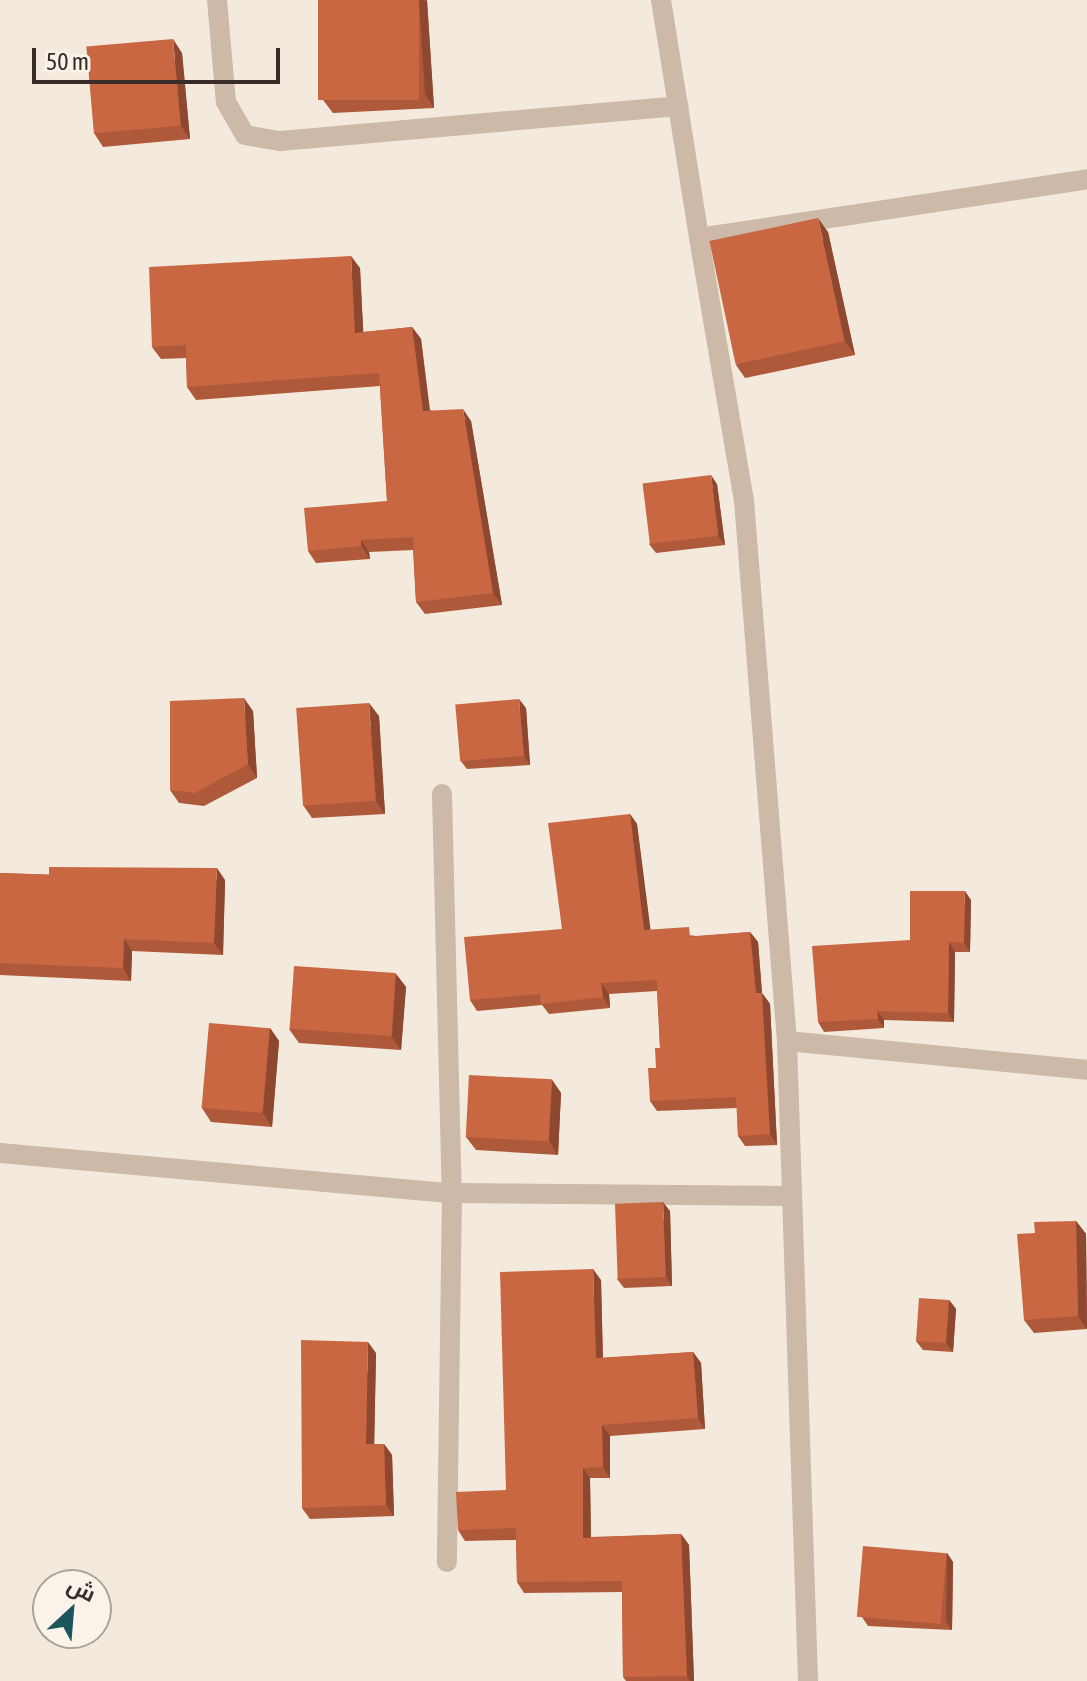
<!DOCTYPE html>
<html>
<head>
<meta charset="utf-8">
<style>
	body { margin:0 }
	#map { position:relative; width:1087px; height:1681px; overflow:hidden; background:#f3e9dc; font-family:"Asap Condensed",Cairo,sans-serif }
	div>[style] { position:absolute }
	.minor>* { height:20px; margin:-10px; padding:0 10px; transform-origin:10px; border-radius:10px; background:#ccb9a7 }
	.wall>* { inset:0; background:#ae593a }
	.shaded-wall>* { inset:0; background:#8d482f }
	.building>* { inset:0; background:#ca6743; transform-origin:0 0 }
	span { translate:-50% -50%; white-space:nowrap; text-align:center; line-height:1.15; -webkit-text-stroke:8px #faf3e9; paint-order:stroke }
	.north { position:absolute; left:32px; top:1569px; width:80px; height:80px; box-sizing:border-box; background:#faf3e9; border:2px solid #aca49c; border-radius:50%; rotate:26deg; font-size:22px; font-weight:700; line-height:32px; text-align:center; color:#382d28 }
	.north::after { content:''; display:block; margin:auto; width:28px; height:36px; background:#1c555b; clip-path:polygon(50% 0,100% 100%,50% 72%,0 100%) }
	.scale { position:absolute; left:32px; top:48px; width:248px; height:36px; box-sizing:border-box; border:4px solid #382d28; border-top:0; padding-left:10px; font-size:24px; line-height:28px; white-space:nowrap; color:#382d28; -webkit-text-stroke:6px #faf3e9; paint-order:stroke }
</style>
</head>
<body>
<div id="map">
	<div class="minor">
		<i style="left:217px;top:0;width:102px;rotate:85deg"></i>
		<i style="left:226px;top:102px;width:38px;rotate:60deg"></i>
		<i style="left:245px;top:135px;width:36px;rotate:10deg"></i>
		<i style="left:280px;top:141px;width:400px;rotate:-5deg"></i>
		<i style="left:661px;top:0;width:241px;rotate:80.9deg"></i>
		<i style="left:442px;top:794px;width:399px;rotate:88.6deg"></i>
		<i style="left:452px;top:1193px;width:369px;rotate:90.8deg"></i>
		<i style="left:787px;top:1041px;width:301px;rotate:5.5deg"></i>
		<i style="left:0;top:1153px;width:454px;rotate:5.1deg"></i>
		<i style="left:452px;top:1193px;width:340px;rotate:0.5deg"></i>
		<i style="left:808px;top:1681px;width:640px;rotate:-91.88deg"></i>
		<i style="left:787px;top:1041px;width:542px;rotate:-94.55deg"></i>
		<i style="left:744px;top:501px;width:267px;rotate:-99.7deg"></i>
		<i style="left:699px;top:238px;width:392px;rotate:-8.6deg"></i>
	</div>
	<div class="wall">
		<i style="clip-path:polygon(318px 0,427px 0,434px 108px,333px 113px,323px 100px)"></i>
		<i style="clip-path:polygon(182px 53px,190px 139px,103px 147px,94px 133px)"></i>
		<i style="clip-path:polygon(828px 232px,855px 355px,745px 378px,736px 365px)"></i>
		<i style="clip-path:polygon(360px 268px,363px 332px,412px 327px,421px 339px,430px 410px,471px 421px,502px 605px,425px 614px,416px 602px,413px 550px,369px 552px,370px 559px,316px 563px,308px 551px,387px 501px,380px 386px,196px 400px,187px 387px,186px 358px,161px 359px,152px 347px)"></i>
		<i style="clip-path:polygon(717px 484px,725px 545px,656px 553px,649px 544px)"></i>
		<i style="clip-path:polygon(526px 708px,530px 765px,467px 769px,460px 760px)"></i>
		<i style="clip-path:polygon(253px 711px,257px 778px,204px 806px,179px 803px,170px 790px)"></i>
		<i style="clip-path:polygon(379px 716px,385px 814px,312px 818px,303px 805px)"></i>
		<i style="clip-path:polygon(630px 814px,637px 824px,650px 930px,696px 936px,750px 932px,758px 942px,762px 993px,770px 1004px,777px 1145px,745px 1146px,738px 1136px,737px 1108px,657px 1111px,650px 1101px,660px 1048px,657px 991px,609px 994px,610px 1008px,549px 1014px,542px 1005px,477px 1011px,470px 1000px,562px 929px)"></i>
		<i style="clip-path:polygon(0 873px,225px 880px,223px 955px,132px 951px,131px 981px,0 975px)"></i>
		<i style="clip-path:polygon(971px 900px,970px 952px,955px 952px,954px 1022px,884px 1020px,884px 1028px,824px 1032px,818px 1022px,910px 940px)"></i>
		<i style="clip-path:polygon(396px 974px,406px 987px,401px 1050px,299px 1043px,289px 1029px)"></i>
		<i style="clip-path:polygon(270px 1028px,279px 1041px,272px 1127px,211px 1122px,202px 1108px)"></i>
		<i style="clip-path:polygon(552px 1080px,561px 1093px,558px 1155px,476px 1150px,466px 1137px)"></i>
		<i style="clip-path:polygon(670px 1211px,672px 1286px,624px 1288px,617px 1279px)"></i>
		<i style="clip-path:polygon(1076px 1221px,1086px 1234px,1087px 1329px,1034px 1333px,1024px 1320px,1035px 1233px)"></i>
		<i style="clip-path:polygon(601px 1280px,603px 1358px,693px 1352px,701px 1363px,705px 1429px,610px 1436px,610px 1478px,590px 1478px,591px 1537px,681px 1534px,689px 1545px,694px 1681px,626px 1681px,623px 1677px,622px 1592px,524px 1593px,517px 1582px,516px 1540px,465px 1541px,458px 1530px,506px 1490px)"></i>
		<i style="clip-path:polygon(949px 1300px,956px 1309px,953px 1352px,923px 1350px,916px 1341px)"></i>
		<i style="clip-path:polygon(376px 1353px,374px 1444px,384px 1444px,392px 1455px,394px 1516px,310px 1519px,302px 1508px)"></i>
		<i style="clip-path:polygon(947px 1553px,953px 1562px,952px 1630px,868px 1626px,862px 1617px)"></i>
	</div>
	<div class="shaded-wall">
		<i style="clip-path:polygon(419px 0,427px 1px,434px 108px,425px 94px)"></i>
		<i style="clip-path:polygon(173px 39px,182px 53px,190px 139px,181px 126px)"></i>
		<i style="clip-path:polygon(818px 218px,828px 232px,855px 355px,845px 341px)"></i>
		<i style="clip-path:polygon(351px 256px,360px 268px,364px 345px,355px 333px)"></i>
		<i style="clip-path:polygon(412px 327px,421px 339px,431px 423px,423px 411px)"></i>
		<i style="clip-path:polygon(463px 409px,471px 421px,502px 605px,493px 593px)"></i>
		<i style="clip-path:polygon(711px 475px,717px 484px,725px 545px,718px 536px)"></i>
		<i style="clip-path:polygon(361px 540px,369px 552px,370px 559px,361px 546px)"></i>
		<i style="clip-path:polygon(244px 698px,253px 711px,257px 778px,248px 764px)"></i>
		<i style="clip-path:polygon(519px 699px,526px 708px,530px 765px,524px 756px)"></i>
		<i style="clip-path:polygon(369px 703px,379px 716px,385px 814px,376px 801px)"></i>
		<i style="clip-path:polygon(630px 814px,637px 824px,652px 941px,644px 930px)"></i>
		<i style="clip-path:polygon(217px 868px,225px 880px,223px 955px,214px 943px)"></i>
		<i style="clip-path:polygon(965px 891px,971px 900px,970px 952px,964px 943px)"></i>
		<i style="clip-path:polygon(750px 932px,758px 942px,762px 993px,770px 1004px,777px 1145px,770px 1134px)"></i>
		<i style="clip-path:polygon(124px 939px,132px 951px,131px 981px,123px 968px)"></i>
		<i style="clip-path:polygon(949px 942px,955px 952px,954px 1022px,948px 1013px)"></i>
		<i style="clip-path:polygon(396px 974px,406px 987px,401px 1050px,392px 1037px)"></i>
		<i style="clip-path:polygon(601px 983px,609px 994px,610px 1008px,603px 997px)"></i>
		<i style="clip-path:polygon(877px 1011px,884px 1020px,884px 1028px,878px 1019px)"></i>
		<i style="clip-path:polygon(270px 1028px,279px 1041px,272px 1127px,263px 1113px)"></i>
		<i style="clip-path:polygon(552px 1080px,561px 1093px,558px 1155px,549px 1141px)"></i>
		<i style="clip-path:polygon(663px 1202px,670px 1211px,672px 1286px,666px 1277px)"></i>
		<i style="clip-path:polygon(1076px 1221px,1086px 1234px,1087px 1329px,1078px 1316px)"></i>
		<i style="clip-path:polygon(593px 1269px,601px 1280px,603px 1369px,596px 1358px)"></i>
		<i style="clip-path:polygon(949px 1300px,956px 1309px,953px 1352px,946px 1343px)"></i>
		<i style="clip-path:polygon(368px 1342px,376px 1353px,374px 1456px,366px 1444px)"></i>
		<i style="clip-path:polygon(693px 1352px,701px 1363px,705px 1429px,698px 1418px)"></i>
		<i style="clip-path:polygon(602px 1425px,610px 1436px,610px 1478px,603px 1467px)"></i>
		<i style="clip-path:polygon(384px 1444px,392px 1455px,394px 1516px,386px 1505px)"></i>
		<i style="clip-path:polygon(583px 1468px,590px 1478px,591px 1549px,583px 1538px)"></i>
		<i style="clip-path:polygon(681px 1534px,689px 1545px,694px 1681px,690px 1681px,687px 1676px)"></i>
		<i style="clip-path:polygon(947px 1553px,953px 1562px,952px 1630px,946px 1621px)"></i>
	</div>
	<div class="building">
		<i style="left:318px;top:0;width:101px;height:100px"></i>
		<i style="left:173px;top:39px;width:87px;height:87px;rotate:85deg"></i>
		<i style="left:818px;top:218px;width:126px;height:111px;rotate:78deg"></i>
		<i style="clip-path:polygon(351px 256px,355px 333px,412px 327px,423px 411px,463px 409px,493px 593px,416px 602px,413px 537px,361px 540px,361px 546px,308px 551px,304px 508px,387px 501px,379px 373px,187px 387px,186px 345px,152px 347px,149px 267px)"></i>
		<i style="left:711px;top:475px;width:61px;height:69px;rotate:83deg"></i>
		<i style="clip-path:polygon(244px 698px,248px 764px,195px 793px,170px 790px,170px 701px)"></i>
		<i style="left:519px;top:699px;width:57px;height:64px;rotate:85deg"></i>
		<i style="left:369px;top:703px;width:98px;height:73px;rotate:86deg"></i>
		<i style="clip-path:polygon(630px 814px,644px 930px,689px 927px,690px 937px,750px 932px,756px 993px,762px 993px,770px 1134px,738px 1136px,736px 1097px,650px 1101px,648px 1068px,656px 1068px,655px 1048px,660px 1048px,657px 980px,601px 983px,603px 997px,541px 1004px,540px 994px,470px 1000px,464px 937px,562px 929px,548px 823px)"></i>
		<i style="clip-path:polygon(49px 867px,217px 868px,214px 943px,124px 939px,123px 968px,0 963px,0 873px,49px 875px)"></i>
		<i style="clip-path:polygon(910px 891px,965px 891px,964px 943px,949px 942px,948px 1013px,877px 1011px,878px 1019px,818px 1022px,812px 946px,910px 940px)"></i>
		<i style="left:294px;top:966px;width:102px;height:63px;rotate:4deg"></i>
		<i style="left:209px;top:1023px;width:61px;height:85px;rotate:5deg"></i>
		<i style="left:469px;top:1075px;width:83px;height:62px;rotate:3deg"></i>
		<i style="left:663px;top:1202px;width:75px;height:48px;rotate:88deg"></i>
		<i style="clip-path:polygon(1076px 1221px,1078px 1316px,1024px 1320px,1017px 1234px,1035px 1233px,1034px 1222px)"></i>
		<i style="clip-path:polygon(593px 1269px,596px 1358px,693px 1352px,698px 1418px,602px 1425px,603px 1467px,583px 1468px,583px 1538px,681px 1534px,687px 1676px,623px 1677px,622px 1581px,517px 1582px,516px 1528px,458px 1530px,456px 1492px,506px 1490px,500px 1272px)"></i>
		<i style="left:919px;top:1298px;width:30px;height:43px;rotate:4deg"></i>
		<i style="clip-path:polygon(301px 1340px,368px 1342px,366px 1444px,384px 1444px,386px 1505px,302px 1508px)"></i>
		<i style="left:863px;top:1546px;width:84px;height:71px;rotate:5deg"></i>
	</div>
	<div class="north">ش</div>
	<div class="scale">50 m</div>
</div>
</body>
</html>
